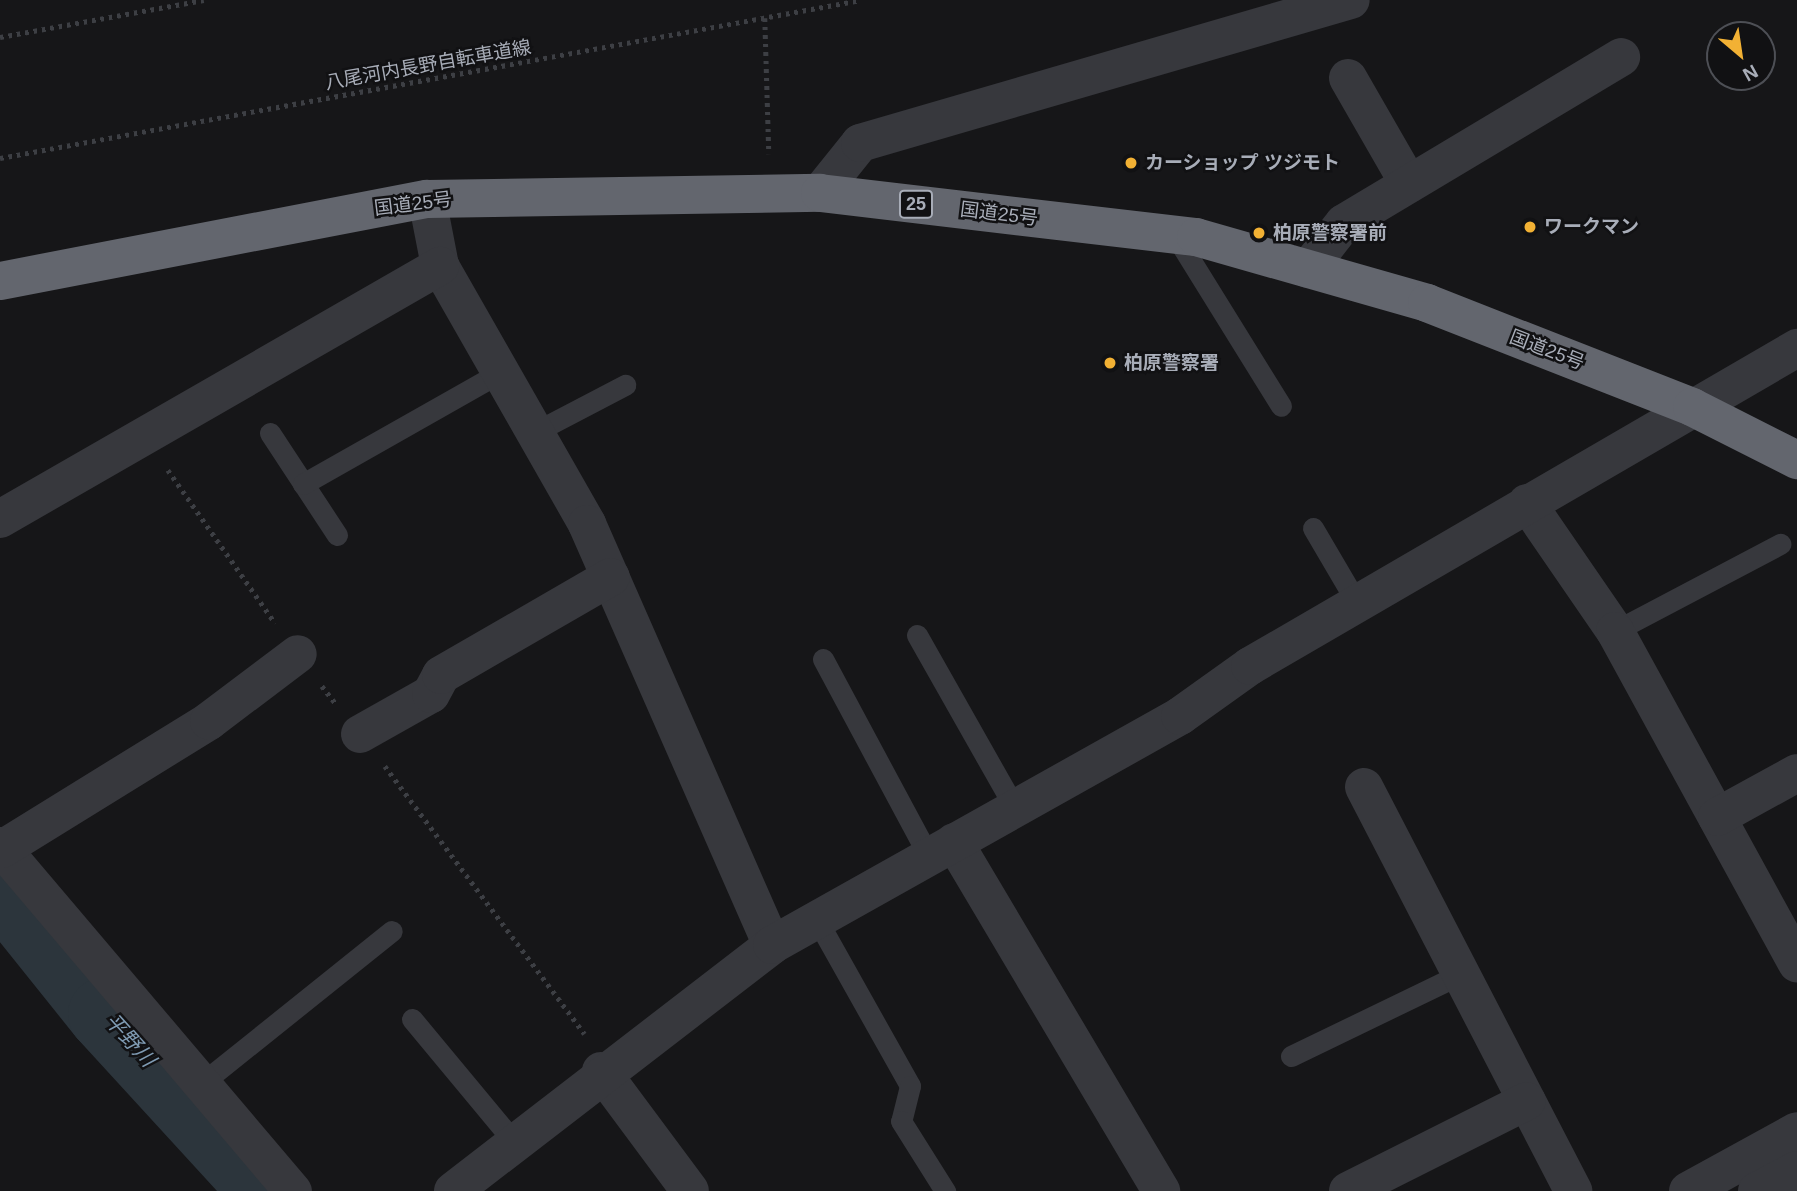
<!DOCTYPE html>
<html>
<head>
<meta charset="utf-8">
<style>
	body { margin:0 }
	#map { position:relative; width:1797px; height:1191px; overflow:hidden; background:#161618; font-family:Helvetica,"Noto Sans JP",sans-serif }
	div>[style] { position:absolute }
	.river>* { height:74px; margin:-37px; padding:0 37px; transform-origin:37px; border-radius:37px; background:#2c353c }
	.path>* { height:4.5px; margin-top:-2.25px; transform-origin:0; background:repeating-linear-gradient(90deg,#3d3f44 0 3.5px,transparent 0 8.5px) }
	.lane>* { height:21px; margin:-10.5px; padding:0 10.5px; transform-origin:10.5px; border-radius:10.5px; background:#37383d }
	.street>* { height:38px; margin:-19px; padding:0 19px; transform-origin:19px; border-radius:19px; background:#37383d }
	.highway>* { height:38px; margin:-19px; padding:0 19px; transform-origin:19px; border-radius:19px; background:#63666e }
	.dots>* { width:19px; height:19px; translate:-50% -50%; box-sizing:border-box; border:4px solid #111113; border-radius:50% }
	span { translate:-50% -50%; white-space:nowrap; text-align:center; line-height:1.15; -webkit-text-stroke:5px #111113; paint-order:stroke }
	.shield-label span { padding:2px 5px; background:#111113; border:2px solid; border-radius:5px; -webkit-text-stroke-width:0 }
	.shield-label { font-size:18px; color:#a8adb8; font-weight:700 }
	.street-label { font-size:19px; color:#a8adb8 }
	.poi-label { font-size:19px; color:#a8adb8; font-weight:700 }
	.left { translate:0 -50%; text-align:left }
	.water-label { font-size:21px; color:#7f9bb3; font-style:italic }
	.north { position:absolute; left:1706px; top:21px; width:70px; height:70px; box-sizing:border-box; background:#111113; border:2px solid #4d4f55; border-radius:50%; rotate:151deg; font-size:19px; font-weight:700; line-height:28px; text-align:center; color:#a8adb8 }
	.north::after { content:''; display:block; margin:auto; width:24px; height:32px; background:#f2b134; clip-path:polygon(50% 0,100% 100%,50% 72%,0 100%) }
</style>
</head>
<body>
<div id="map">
	<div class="river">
		<i style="left:0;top:883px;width:168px;rotate:51.3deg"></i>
		<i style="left:105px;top:1014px;width:240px;rotate:47.5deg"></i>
	</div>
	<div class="path">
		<i style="left:765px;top:18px;width:136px;rotate:88.3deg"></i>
		<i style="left:0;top:37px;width:207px;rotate:-10.3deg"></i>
		<i style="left:0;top:158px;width:875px;rotate:-10.4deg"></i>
		<i style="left:168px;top:470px;width:187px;rotate:55deg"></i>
		<i style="left:322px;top:686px;width:23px;rotate:52deg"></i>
		<i style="left:385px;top:766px;width:334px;rotate:53.3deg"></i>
	</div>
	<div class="lane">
		<i style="left:1175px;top:235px;width:201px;rotate:58.2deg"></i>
		<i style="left:535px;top:432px;width:102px;rotate:-27.6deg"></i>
		<i style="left:270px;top:433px;width:122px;rotate:56.7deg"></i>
		<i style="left:303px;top:484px;width:227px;rotate:-29.5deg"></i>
		<i style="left:1313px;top:528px;width:87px;rotate:59.6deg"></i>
		<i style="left:1615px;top:631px;width:187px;rotate:-27.8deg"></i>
		<i style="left:917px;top:635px;width:199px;rotate:60.5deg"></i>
		<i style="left:823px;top:659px;width:225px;rotate:61.8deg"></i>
		<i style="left:817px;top:920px;width:190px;rotate:60.7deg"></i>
		<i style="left:910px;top:1086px;width:36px;rotate:104deg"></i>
		<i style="left:901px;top:1121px;width:83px;rotate:57.8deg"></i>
		<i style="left:412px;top:1019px;width:160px;rotate:50.3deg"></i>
		<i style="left:1291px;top:1056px;width:189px;rotate:-25.8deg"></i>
		<i style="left:202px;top:1083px;width:243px;rotate:-38.7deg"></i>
	</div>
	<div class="street">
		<i style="left:1348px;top:78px;width:122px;rotate:60.1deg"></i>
		<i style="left:820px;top:193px;width:64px;rotate:-51.3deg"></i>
		<i style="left:860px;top:143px;width:511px;rotate:-16.24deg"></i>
		<i style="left:427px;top:199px;width:68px;rotate:79deg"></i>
		<i style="left:440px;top:266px;width:297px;rotate:60.3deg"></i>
		<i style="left:587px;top:524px;width:460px;rotate:66.3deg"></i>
		<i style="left:1308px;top:269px;width:58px;rotate:-52deg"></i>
		<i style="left:1344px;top:223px;width:323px;rotate:-30.9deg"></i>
		<i style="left:1527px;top:503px;width:155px;rotate:55.5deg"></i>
		<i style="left:1615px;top:631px;width:379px;rotate:61.3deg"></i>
		<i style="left:0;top:519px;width:508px;rotate:-29.9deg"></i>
		<i style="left:360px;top:734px;width:81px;rotate:-29.4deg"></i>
		<i style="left:431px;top:694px;width:21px;rotate:-62deg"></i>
		<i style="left:441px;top:675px;width:196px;rotate:-30deg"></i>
		<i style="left:1364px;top:787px;width:455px;rotate:62.6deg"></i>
		<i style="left:1717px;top:817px;width:91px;rotate:-28.8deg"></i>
		<i style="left:954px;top:842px;width:406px;rotate:59.3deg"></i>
		<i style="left:0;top:846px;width:453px;rotate:49.7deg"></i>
		<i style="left:2px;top:849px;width:243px;rotate:-31.7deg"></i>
		<i style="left:209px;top:721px;width:111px;rotate:-37deg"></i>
		<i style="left:601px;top:1071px;width:149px;rotate:53.4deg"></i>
		<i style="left:453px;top:1191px;width:403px;rotate:-37.6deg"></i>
		<i style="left:772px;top:945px;width:468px;rotate:-29.3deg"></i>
		<i style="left:1180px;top:716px;width:86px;rotate:-35.5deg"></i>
		<i style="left:1250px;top:666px;width:633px;rotate:-30.17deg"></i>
		<i style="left:1348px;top:1191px;width:200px;rotate:-26.7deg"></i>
		<i style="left:1688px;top:1191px;width:124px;rotate:-28.8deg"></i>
		<i style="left:1757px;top:1191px;width:45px;rotate:-27.7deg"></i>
	</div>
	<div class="highway">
		<i style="left:0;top:281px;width:435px;rotate:-10.9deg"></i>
		<i style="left:427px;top:199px;width:393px;rotate:-0.9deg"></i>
		<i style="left:820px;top:193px;width:379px;rotate:6.7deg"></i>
		<i style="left:1196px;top:237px;width:240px;rotate:15.9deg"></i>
		<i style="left:1427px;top:303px;width:285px;rotate:21.4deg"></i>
		<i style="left:1692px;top:407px;width:118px;rotate:26.8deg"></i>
	</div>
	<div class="dots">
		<i style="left:1131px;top:163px;background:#f2b134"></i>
		<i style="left:1530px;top:227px;background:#f2b134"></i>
		<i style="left:1259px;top:233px;background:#f2b134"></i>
		<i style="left:1110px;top:363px;background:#f2b134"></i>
	</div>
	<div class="shield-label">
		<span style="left:916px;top:204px">25</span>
	</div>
	<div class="street-label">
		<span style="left:428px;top:65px;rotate:-10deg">八尾河内長野自転車道線</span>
		<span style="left:413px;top:204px;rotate:-7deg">国道25号</span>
		<span style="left:999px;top:214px;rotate:7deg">国道25号</span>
		<span style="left:1547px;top:350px;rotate:21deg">国道25号</span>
	</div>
	<div class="poi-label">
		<span class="left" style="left:1145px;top:163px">カーショップ ツジモト</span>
		<span class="left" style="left:1544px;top:227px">ワークマン</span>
		<span class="left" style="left:1273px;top:233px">柏原警察署前</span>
		<span class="left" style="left:1124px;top:363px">柏原警察署</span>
	</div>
	<div class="water-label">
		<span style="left:130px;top:1040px;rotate:48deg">平野川</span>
	</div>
	<div class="north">N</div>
</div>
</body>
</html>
